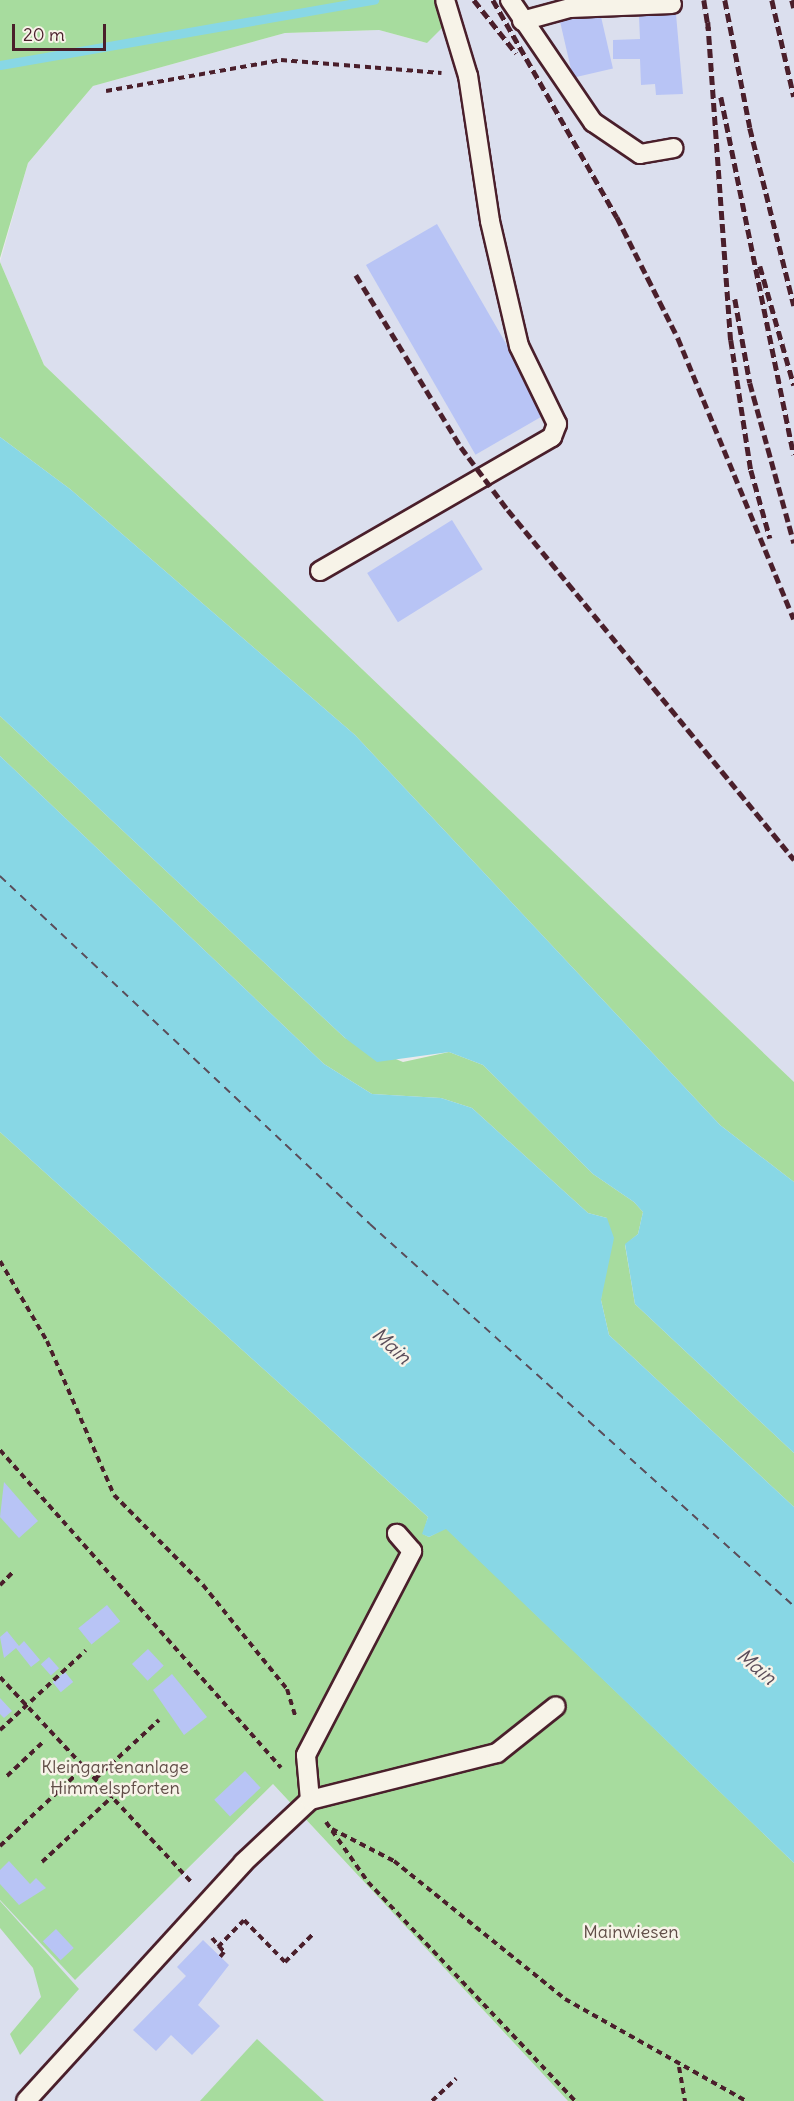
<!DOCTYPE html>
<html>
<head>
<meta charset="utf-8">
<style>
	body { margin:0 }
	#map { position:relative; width:794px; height:2101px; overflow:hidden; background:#eaeaeb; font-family:Delius,sans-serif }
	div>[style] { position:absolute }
	.built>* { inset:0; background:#dbdfee }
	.green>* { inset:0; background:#a7dc9e }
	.water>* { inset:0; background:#88d7e5 }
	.stream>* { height:9px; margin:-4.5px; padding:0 4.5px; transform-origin:4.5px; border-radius:4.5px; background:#88d7e5 }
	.ferry>* { height:1.5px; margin-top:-0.75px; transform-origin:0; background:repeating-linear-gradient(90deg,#5a4d5a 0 8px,transparent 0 14px) }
	.building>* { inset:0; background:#b8c4f5; transform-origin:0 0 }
	.path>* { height:4px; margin-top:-2px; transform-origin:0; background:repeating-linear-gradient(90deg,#4a1f2b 0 6px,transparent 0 10.5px) }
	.roads { filter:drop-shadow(2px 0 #4a1f2b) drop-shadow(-2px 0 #4a1f2b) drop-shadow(0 2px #4a1f2b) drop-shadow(0 -2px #4a1f2b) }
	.service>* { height:18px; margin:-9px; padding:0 9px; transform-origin:9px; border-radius:9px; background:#f7f3e8 }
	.rail>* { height:4.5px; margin-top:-2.25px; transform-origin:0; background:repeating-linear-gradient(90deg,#4a1f2b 0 9px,transparent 0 13.5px) }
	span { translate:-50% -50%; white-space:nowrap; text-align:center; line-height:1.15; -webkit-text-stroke:5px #f7f3e8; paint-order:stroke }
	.park-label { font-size:18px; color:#614e48 }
	.water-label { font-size:20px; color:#5a4d5a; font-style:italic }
	.scale { position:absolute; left:12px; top:24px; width:94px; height:27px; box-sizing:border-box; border:3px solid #4a1f2b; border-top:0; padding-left:8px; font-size:18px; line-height:21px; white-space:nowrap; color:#4a1f2b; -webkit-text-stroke:4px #f7f3e8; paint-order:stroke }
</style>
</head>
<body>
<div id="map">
	<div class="built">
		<i style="clip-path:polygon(437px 0,794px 0,794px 1082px,44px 365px,0 262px,28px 163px,93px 86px,285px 33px,379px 30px,427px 43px)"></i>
		<i style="clip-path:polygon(273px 1784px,568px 2101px,0 2101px,0 1900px,75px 1979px)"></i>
	</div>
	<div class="green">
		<i style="clip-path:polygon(0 0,437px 0,446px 24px,427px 43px,379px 30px,285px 33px,93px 86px,28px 163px,0 258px)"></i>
		<i style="clip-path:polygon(0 262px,44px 365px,794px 1082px,794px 1182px,720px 1125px,355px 735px,70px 489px,0 437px)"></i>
		<i style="clip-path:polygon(0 716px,345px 1038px,403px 1062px,449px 1052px,483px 1065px,593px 1174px,634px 1202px,643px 1212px,638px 1234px,625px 1245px,635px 1304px,794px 1453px,794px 1507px,609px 1335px,601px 1300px,607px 1218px,588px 1213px,472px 1108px,441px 1098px,372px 1094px,324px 1064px,0 756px)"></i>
		<i style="clip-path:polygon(0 1132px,428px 1517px,423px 1534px,429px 1537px,446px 1528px,794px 1863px,794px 2101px,568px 2101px,273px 1784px,75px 1980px,0 1900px)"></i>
		<i style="clip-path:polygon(0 1901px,79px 1989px,20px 2055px,10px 2034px,41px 1997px,33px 1968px,0 1928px)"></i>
		<i style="clip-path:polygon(257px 2039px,324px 2101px,200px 2101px)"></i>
	</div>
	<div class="water">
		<i style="clip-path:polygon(0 437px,70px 489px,355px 735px,720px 1125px,794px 1182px,794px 1453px,635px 1304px,625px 1244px,638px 1234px,643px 1212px,634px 1202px,593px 1174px,483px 1065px,449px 1052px,377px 1062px,345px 1038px,0 716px)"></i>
		<i style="clip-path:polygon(0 756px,324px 1064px,372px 1094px,441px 1098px,472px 1108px,588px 1213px,607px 1218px,614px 1238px,601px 1300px,609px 1335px,794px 1507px,794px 1863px,446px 1529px,429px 1537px,422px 1534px,428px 1517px,0 1132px)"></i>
	</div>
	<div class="stream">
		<i style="left:0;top:65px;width:380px;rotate:-9.9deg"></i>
	</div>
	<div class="ferry">
		<i style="left:0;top:876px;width:508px;rotate:43.24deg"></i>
		<i style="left:370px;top:1224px;width:571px;rotate:42.02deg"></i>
	</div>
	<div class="building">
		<i style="left:599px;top:8px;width:62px;height:41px;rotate:77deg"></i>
		<i style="clip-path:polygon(676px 14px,683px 94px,656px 95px,655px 84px,641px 85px,640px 59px,613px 59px,613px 40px,640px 39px,639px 16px)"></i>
		<i style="left:437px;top:224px;width:219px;height:82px;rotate:60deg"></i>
		<i style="left:452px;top:520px;width:58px;height:100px;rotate:58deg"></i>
		<i style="clip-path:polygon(4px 1482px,38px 1521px,19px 1538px,0 1517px)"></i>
		<i style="left:107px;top:1605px;width:21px;height:37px;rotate:51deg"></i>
		<i style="clip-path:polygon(7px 1631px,19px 1646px,24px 1641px,40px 1660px,31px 1667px,16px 1648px,4px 1658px,0 1637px)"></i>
		<i style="left:148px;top:1649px;width:23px;height:22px;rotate:47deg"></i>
		<i style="left:49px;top:1657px;width:15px;height:11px;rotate:48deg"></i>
		<i style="left:65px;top:1672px;width:13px;height:16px;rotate:51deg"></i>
		<i style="clip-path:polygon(172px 1674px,207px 1717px,184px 1735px,153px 1690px)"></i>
		<i style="clip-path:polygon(0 1698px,12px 1711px,4px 1718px,0 1714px)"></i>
		<i style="left:245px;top:1771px;width:23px;height:42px;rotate:47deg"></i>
		<i style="clip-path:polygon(9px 1861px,30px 1884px,36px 1878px,46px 1888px,19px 1905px,0 1884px,0 1870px)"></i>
		<i style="left:56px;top:1929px;width:26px;height:18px;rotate:47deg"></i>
		<i style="clip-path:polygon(203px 1940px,229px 1965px,198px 2005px,220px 2026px,192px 2055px,171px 2035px,156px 2051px,133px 2030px,186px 1976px,177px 1967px)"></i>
	</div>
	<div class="path">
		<i style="left:106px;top:91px;width:178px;rotate:-10deg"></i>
		<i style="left:281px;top:60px;width:161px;rotate:4.6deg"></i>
		<i style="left:0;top:1261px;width:93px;rotate:59.6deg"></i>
		<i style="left:47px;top:1341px;width:168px;rotate:66.5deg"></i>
		<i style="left:114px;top:1495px;width:127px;rotate:45.3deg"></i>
		<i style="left:203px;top:1585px;width:134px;rotate:51.1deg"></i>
		<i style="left:287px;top:1689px;width:31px;rotate:73deg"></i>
		<i style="left:0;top:1450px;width:424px;rotate:48.5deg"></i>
		<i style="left:0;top:1585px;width:17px;rotate:-45deg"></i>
		<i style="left:0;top:1677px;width:283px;rotate:47deg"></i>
		<i style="left:0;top:1730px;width:117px;rotate:-42.9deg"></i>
		<i style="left:7px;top:1776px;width:51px;rotate:-43.4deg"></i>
		<i style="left:95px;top:1779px;width:87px;rotate:-42.7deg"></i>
		<i style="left:326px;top:1822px;width:73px;rotate:55deg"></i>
		<i style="left:368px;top:1882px;width:301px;rotate:46.6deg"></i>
		<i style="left:332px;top:1829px;width:70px;rotate:27.3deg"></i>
		<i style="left:394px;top:1861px;width:220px;rotate:38.9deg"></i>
		<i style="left:565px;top:1999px;width:208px;rotate:29.4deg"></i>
		<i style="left:0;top:1846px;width:115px;rotate:-43.2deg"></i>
		<i style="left:42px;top:1862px;width:96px;rotate:-42.9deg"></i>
		<i style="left:212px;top:1938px;width:18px;rotate:49deg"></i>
		<i style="left:224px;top:1952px;width:6px;rotate:129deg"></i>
		<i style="left:218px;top:1947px;width:37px;rotate:-46deg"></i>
		<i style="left:244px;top:1920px;width:59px;rotate:45.7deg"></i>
		<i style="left:285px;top:1962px;width:40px;rotate:-45deg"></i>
		<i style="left:679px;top:2067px;width:35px;rotate:80deg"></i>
		<i style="left:432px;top:2101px;width:33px;rotate:-43deg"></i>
	</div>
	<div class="roads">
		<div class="service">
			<i style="left:510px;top:0;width:148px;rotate:55.8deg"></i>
			<i style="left:593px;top:122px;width:57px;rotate:34.2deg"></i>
			<i style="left:640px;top:154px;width:34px;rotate:-10deg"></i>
			<i style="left:522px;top:21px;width:50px;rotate:-15.2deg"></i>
			<i style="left:570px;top:8px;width:102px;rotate:-2.2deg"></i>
			<i style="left:320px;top:571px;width:268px;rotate:-30deg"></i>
			<i style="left:552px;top:437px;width:14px;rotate:-69deg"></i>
			<i style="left:557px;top:424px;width:87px;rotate:-116deg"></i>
			<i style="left:519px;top:346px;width:128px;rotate:-103.1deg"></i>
			<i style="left:490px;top:221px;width:147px;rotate:-98.6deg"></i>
			<i style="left:468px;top:76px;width:79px;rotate:-106.8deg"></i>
			<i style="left:310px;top:1800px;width:45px;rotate:-95.1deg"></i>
			<i style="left:306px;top:1755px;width:230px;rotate:-62.5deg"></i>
			<i style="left:412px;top:1551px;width:23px;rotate:-131deg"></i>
			<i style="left:26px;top:2101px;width:322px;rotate:-47.6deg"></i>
			<i style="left:243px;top:1863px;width:92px;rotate:-43.2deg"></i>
			<i style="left:310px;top:1800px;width:193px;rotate:-14.1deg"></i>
			<i style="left:497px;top:1753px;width:75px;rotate:-38.5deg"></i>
		</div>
	</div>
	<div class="rail">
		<i style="left:474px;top:0;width:68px;rotate:51.6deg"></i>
		<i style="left:493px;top:0;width:250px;rotate:60.3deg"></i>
		<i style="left:617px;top:217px;width:136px;rotate:63.2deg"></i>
		<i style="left:678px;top:338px;width:304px;rotate:67.6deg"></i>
		<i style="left:704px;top:0;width:30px;rotate:81deg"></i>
		<i style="left:725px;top:0;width:130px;rotate:78.9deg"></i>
		<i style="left:750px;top:128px;width:183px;rotate:76.1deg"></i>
		<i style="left:772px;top:0;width:99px;rotate:77.2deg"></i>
		<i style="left:792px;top:0;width:8px;rotate:76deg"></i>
		<i style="left:708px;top:22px;width:319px;rotate:85.9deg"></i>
		<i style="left:731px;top:340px;width:132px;rotate:81.3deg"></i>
		<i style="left:751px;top:470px;width:71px;rotate:74.4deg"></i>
		<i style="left:721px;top:97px;width:365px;rotate:78.5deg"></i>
		<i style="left:760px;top:266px;width:124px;rotate:74.1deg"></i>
		<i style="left:356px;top:275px;width:202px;rotate:58.6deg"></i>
		<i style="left:461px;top:447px;width:79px;rotate:53.3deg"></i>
		<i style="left:508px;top:510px;width:452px;rotate:50.7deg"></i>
		<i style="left:735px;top:299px;width:85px;rotate:79.9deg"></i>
		<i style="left:750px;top:383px;width:166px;rotate:74.6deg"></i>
	</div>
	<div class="park-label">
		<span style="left:115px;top:1778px">Kleingartenanlage<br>Himmelspforten</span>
		<span style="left:631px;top:1932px">Mainwiesen</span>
	</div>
	<div class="water-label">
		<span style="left:392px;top:1345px;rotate:42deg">Main</span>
		<span style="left:757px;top:1666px;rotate:40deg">Main</span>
	</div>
	<div class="scale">20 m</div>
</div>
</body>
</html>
